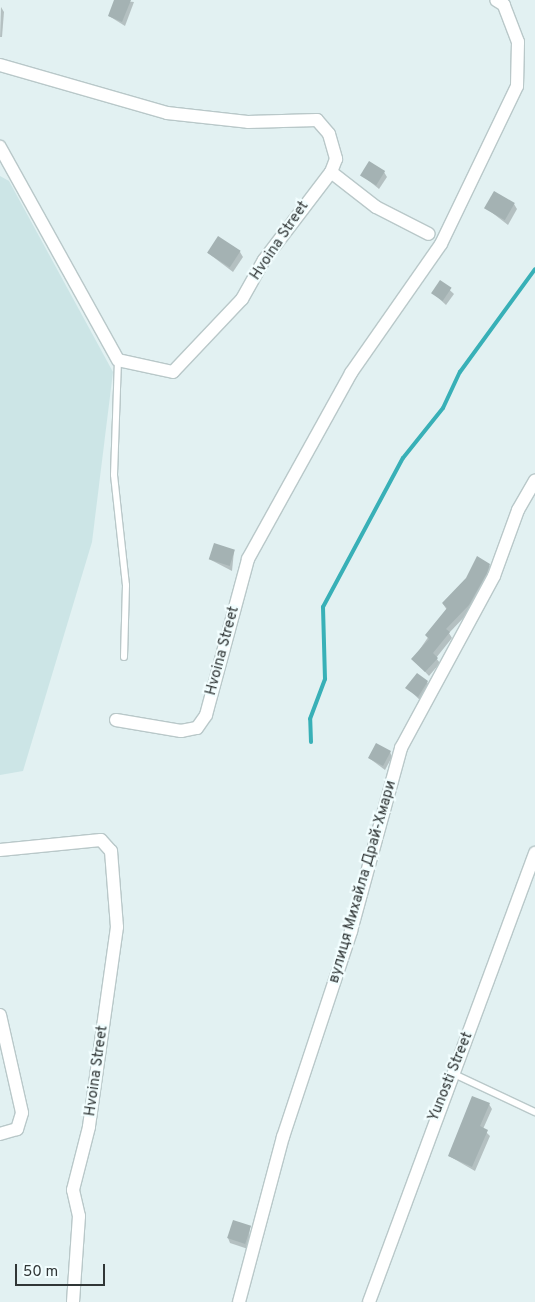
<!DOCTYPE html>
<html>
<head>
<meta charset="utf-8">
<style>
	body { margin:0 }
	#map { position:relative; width:535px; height:1302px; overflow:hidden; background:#e2f1f2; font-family:Overpass,sans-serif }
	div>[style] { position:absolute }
	.built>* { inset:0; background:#cce5e6 }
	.shadow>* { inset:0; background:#0003 }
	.stream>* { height:4px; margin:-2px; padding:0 2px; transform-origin:2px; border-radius:2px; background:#38b0b7 }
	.building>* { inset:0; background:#a4b2b3; transform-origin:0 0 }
	.roads { filter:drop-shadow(1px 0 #b9c8c9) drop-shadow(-1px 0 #b9c8c9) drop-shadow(0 1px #b9c8c9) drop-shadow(0 -1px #b9c8c9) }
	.service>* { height:6px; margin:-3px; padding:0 3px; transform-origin:3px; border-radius:3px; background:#fff }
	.minor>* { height:12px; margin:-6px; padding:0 6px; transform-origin:6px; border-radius:6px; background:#fff }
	span { translate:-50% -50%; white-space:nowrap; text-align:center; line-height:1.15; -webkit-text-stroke:4.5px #f2feff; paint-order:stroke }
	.street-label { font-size:15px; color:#303636 }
	.scale { position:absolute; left:15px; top:1264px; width:90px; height:22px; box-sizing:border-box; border:2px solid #303636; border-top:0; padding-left:6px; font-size:15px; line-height:18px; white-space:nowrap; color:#303636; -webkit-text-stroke:4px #f2feff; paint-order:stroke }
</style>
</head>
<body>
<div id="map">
	<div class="built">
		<i style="clip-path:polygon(0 176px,9px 181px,113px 372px,92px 542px,23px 771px,0 775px)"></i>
	</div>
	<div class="shadow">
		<i style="clip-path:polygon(115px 0,134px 2px,125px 26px,109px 16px)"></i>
		<i style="clip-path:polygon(1px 7px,4px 12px,2px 37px,0 37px)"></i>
		<i style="clip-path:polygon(384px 172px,387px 177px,379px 189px,362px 175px)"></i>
		<i style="clip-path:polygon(514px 204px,517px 209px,508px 225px,486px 208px)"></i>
		<i style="clip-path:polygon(240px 252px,243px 257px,233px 272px,208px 253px)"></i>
		<i style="clip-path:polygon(441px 282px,454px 294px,446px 305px,433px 293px)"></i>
		<i style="clip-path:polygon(234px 551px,232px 571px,209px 559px)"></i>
		<i style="clip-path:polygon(489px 565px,492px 570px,471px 610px,449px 633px,452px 638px,436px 658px,440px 663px,429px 676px,413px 659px,447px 610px,443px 604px)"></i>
		<i style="clip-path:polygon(427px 682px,430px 687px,421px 701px,407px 688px)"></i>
		<i style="clip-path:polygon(390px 752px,392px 757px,385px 770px,369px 758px)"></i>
		<i style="clip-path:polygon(489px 1104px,492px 1109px,483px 1129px,490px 1136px,475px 1171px,449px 1156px)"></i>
		<i style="clip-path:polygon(250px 1227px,248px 1249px,230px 1243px,228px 1238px)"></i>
	</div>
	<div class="stream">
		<i style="left:311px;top:742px;width:23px;rotate:-92deg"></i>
		<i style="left:310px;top:719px;width:43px;rotate:-69.4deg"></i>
		<i style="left:325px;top:679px;width:72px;rotate:-91.6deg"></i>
		<i style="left:323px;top:607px;width:169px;rotate:-61.8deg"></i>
		<i style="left:403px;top:458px;width:64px;rotate:-51.3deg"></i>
		<i style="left:443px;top:408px;width:40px;rotate:-65deg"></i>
		<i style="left:460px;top:372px;width:127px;rotate:-53.9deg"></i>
	</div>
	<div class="building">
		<i style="clip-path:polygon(114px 0,131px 0,122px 22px,108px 16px)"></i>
		<i style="left:369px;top:161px;width:19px;height:17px;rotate:32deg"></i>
		<i style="left:494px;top:191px;width:24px;height:20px;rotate:30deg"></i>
		<i style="left:218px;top:236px;width:27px;height:20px;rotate:33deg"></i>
		<i style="left:440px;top:280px;width:14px;height:16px;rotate:34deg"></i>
		<i style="left:214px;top:543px;width:22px;height:17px;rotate:18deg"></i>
		<i style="clip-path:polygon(477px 556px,490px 564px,487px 573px,469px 605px,446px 629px,450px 632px,433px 653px,438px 658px,425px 672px,411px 659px,429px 639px,425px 635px,447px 608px,442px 603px,466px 578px)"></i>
		<i style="clip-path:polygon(417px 673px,428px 681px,418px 697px,405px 688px)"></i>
		<i style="left:376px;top:743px;width:17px;height:17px;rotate:28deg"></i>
		<i style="clip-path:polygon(472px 1096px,490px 1103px,480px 1126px,488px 1130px,472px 1167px,448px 1156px)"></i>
		<i style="left:233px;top:1220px;width:19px;height:19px;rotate:18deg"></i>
	</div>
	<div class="roads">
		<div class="service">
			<i style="left:118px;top:360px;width:115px;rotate:92deg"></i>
			<i style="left:114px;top:475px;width:111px;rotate:83.8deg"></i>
			<i style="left:126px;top:585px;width:72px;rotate:91.6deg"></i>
			<i style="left:452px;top:1073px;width:92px;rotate:25.2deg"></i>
		</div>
		<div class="minor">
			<i style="left:0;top:65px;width:174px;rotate:16deg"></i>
			<i style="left:167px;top:113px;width:81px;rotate:6.3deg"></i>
			<i style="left:248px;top:122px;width:69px;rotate:-1.7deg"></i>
			<i style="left:317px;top:120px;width:18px;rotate:49deg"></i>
			<i style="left:329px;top:134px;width:26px;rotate:74deg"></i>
			<i style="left:336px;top:159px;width:14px;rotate:111deg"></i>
			<i style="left:331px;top:172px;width:111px;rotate:127.3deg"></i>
			<i style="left:264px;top:260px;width:45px;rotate:119.4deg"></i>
			<i style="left:242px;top:299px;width:100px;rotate:133.4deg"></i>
			<i style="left:173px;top:372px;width:56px;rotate:-167.7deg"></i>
			<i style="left:118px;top:360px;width:244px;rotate:-119deg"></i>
			<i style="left:331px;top:172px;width:57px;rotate:37.9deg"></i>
			<i style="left:376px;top:207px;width:59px;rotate:27deg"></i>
			<i style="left:116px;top:720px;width:66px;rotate:9.6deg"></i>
			<i style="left:181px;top:731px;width:16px;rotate:-11deg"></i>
			<i style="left:197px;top:728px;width:16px;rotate:-55deg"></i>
			<i style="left:206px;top:715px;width:162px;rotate:-74.9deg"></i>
			<i style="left:248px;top:559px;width:213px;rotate:-61deg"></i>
			<i style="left:351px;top:373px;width:157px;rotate:-55.1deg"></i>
			<i style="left:441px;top:244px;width:175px;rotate:-64.3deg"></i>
			<i style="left:517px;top:86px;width:44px;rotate:-88.7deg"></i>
			<i style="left:518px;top:42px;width:40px;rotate:-111deg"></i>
			<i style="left:504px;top:5px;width:9px;rotate:-148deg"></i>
			<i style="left:0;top:850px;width:101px;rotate:-5.7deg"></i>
			<i style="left:101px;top:840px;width:15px;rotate:48deg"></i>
			<i style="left:111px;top:851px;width:76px;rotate:85.5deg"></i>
			<i style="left:117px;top:927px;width:202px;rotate:98deg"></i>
			<i style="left:89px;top:1127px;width:65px;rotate:104.3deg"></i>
			<i style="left:73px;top:1190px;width:27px;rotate:77deg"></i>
			<i style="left:79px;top:1216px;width:86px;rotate:94deg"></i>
			<i style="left:0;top:1015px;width:100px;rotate:77.3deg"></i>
			<i style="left:22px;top:1113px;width:17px;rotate:107deg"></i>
			<i style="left:17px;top:1129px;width:18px;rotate:164deg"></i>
			<i style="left:239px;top:1302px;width:171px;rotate:-75.1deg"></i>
			<i style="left:283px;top:1137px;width:217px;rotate:-71.7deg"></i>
			<i style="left:351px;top:931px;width:190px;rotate:-74.7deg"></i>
			<i style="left:401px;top:748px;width:196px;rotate:-61.6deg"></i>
			<i style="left:494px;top:576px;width:70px;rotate:-70deg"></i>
			<i style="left:518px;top:510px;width:34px;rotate:-60deg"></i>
			<i style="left:369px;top:1302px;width:479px;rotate:-69.7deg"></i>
		</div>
	</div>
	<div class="street-label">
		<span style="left:280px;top:241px;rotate:-56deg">Hvoina Street</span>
		<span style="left:223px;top:651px;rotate:-75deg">Hvoina Street</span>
		<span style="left:363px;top:882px;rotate:-74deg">вулиця Михайла Драй-Хмари</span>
		<span style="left:97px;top:1071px;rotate:-82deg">Hvoina Street</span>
		<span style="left:451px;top:1077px;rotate:-68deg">Yunosti Street</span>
	</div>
	<div class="scale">50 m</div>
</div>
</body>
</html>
